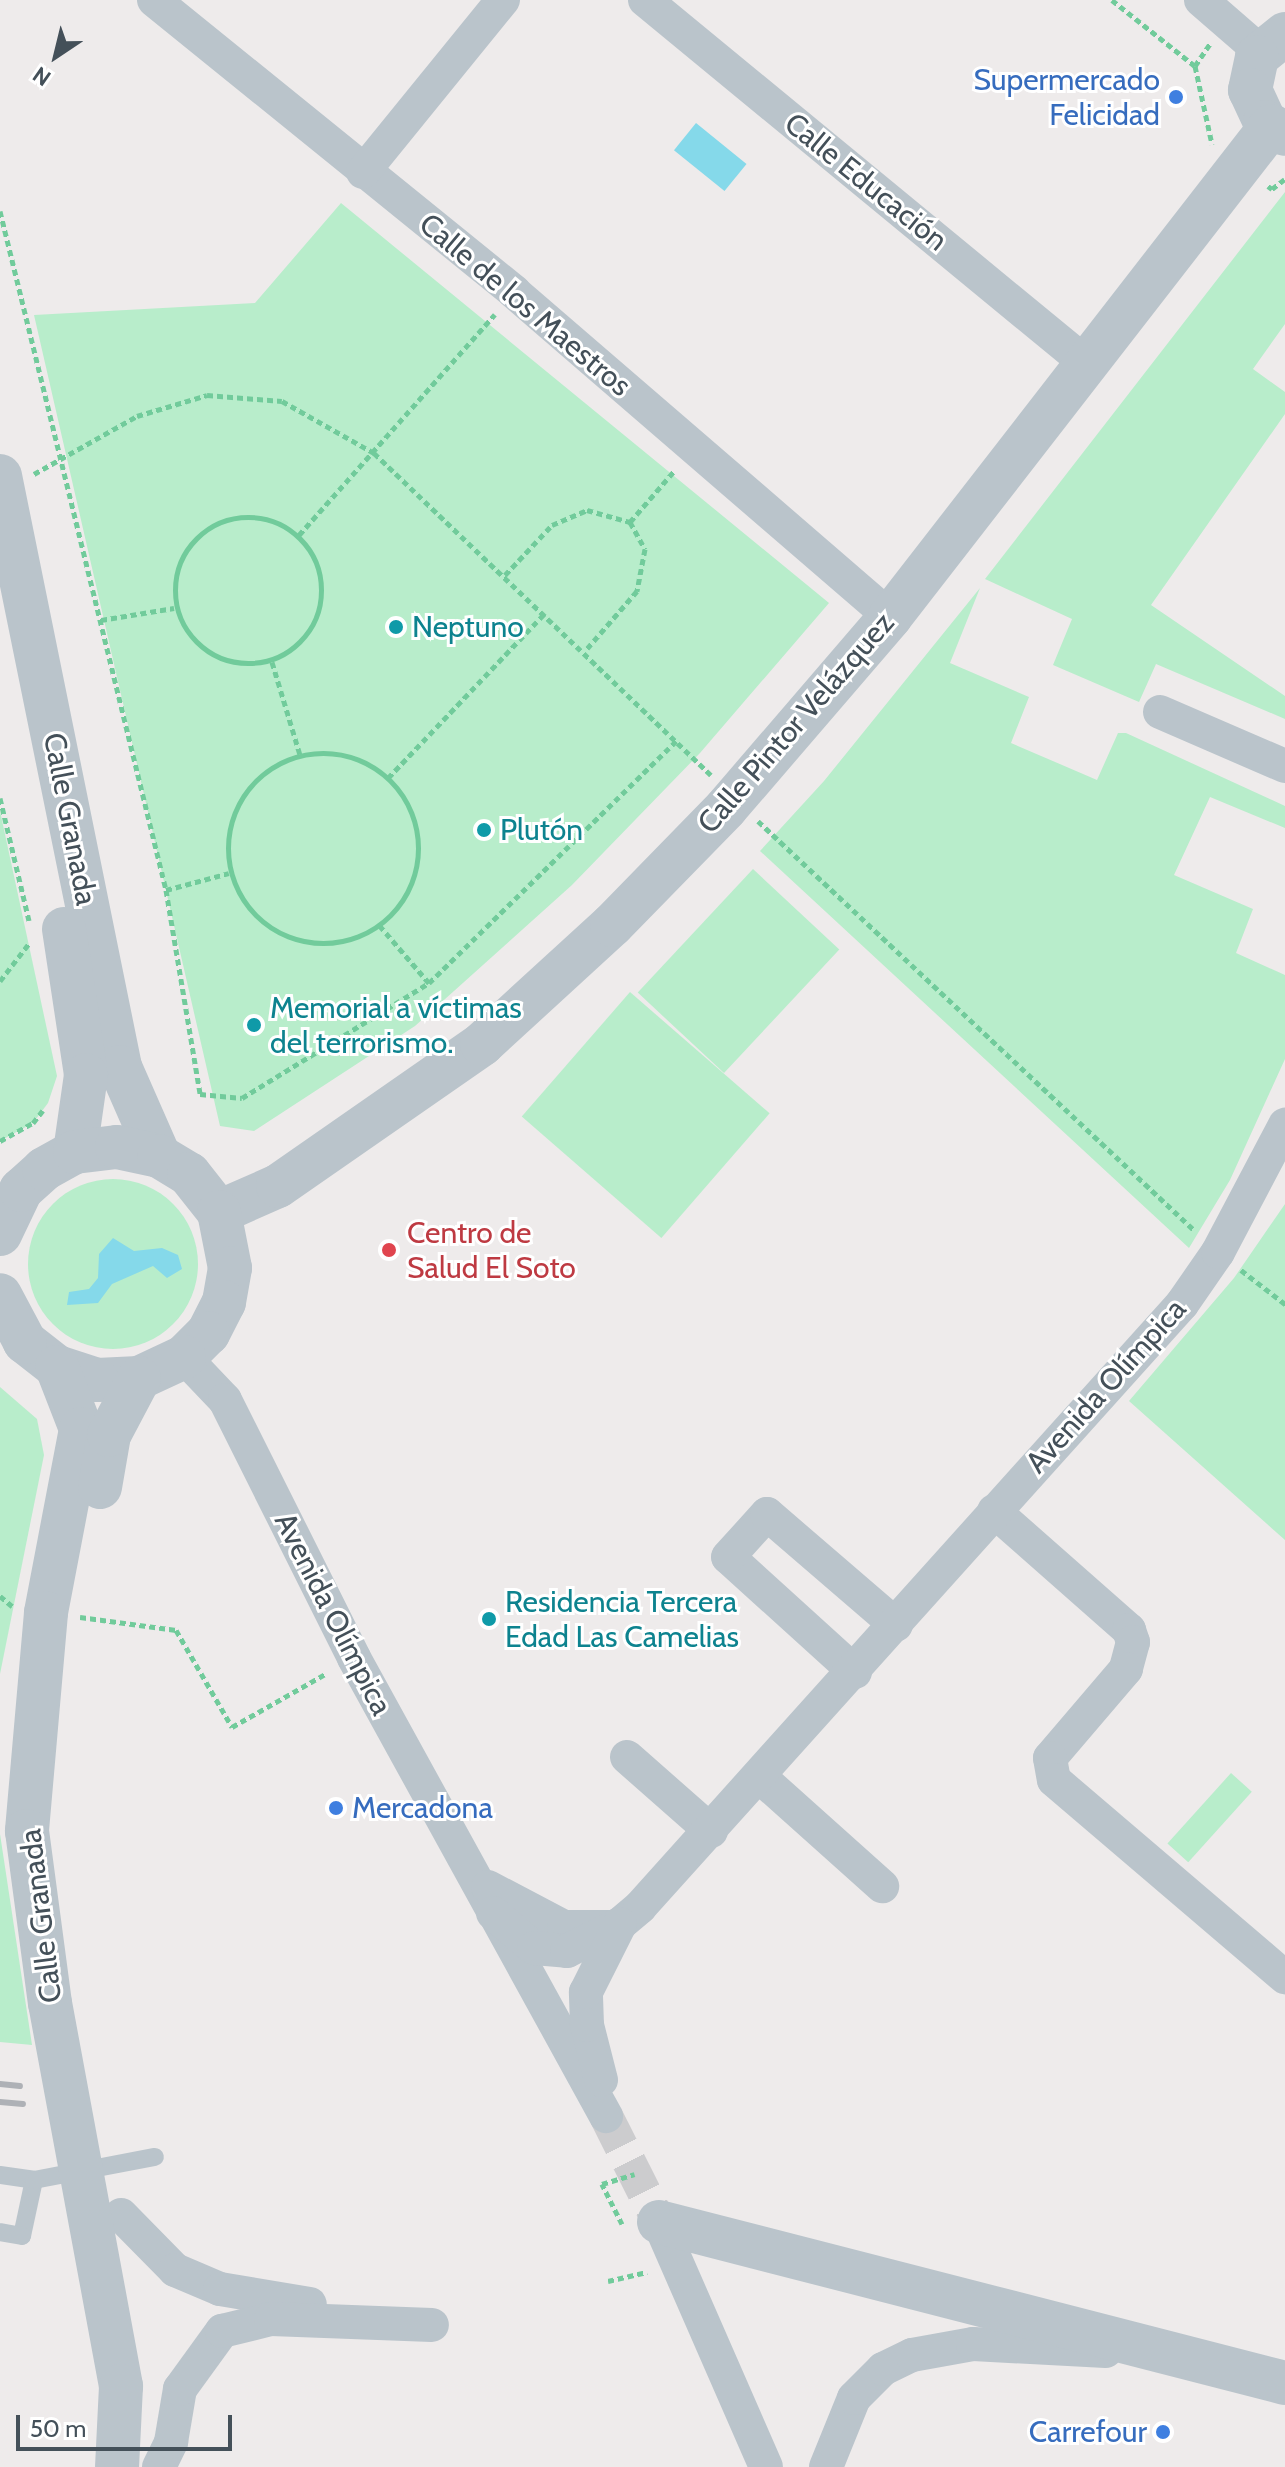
<!DOCTYPE html>
<html>
<head>
<meta charset="utf-8">
<style>
	body { margin:0 }
	#map { position:relative; width:1285px; height:2467px; overflow:hidden; background:#eeebeb; font-family:Cabin,sans-serif }
	div>[style] { position:absolute }
	.green>* { inset:0; background:#b8edcb; transform-origin:0 0 }
	.round { border-radius:50% }
	.water>* { inset:0; background:#85d9ea; transform-origin:0 0 }
	.minor-tunnel>* { height:34px; margin-top:-17px; transform-origin:0; background:repeating-linear-gradient(90deg,#ccccce 0 34px,transparent 0 51px) }
	.path>* { height:5px; margin-top:-2.5px; transform-origin:0; background:repeating-linear-gradient(90deg,#71cb9b 0 6px,transparent 0 10px) }
	.path>.ring { margin:-2.5px; padding:0; box-sizing:content-box; background:none; border:5px solid #71cb9b; border-radius:50% }
	.service>* { height:18px; margin:-9px; padding:0 9px; transform-origin:9px; border-radius:9px; background:#bac4cb }
	.minor>* { height:34px; margin:-17px; padding:0 17px; transform-origin:17px; border-radius:17px; background:#bac4cb }
	.tertiary>* { height:44px; margin:-22px; padding:0 22px; transform-origin:22px; border-radius:22px; background:#bac4cb }
	.rail>* { height:6px; margin:-3px; padding:0 3px; transform-origin:3px; border-radius:3px; background:#aeb1b6 }
	.dots>* { width:22px; height:22px; translate:-50% -50%; box-sizing:border-box; border:4px solid #fff; border-radius:50% }
	span { translate:-50% -50%; white-space:nowrap; text-align:center; line-height:1.15; -webkit-text-stroke:6px #fff; paint-order:stroke }
	.shop-label { font-size:30px; color:#366cbe }
	.right { translate:-100% -50%; text-align:right }
	.left { translate:0 -50%; text-align:left }
	.street-label { font-size:30px; color:#445059 }
	.culture-label { font-size:30px; color:#0d838f }
	.health-label { font-size:30px; color:#be3a42 }
	.north { position:absolute; left:16px; top:16px; width:80px; height:80px; -webkit-text-stroke:6px #fff; paint-order:stroke; rotate:215deg; font-size:22px; font-weight:700; line-height:32px; text-align:center; color:#445059 }
	.north::after { content:''; display:block; margin:auto; width:28px; height:36px; background:#445059; clip-path:polygon(50% 0,100% 100%,50% 72%,0 100%) }
	.scale { position:absolute; left:16px; top:2415px; width:216px; height:36px; box-sizing:border-box; border:4px solid #445059; border-top:0; padding-left:10px; font-size:24px; line-height:28px; white-space:nowrap; color:#445059; -webkit-text-stroke:6px #fff; paint-order:stroke }
</style>
</head>
<body>
<div id="map">
	<div class="green">
		<i style="clip-path:polygon(1285px 192px,1285px 324px,1253px 369px,1285px 392px,1285px 414px,1151px 605px,1285px 696px,1285px 719px,1156px 664px,1139px 702px,1053px 665px,1072px 619px,985px 579px)"></i>
		<i style="clip-path:polygon(341px 203px,829px 603px,700px 753px,572px 885px,415px 1026px,254px 1131px,220px 1126px,34px 315px,255px 303px)"></i>
		<i style="clip-path:polygon(980px 588px,950px 663px,1029px 697px,1011px 743px,1097px 780px,1118px 733px,1126px 733px,1285px 806px,1285px 828px,1210px 797px,1174px 875px,1253px 909px,1236px 953px,1285px 975px,1285px 1059px,1230px 1180px,1189px 1248px,760px 851px,824px 781px)"></i>
		<i style="clip-path:polygon(0 811px,57px 1076px,48px 1103px,33px 1123px,0 1141px)"></i>
		<i style="left:753px;top:869px;width:118px;height:169px;rotate:43deg"></i>
		<i style="left:630px;top:992px;width:185px;height:165px;rotate:41deg"></i>
		<i class="round" style="left:28px;top:1179px;width:170px;height:170px"></i>
		<i style="clip-path:polygon(1285px 1204px,1285px 1540px,1129px 1401px,1234px 1278px)"></i>
		<i style="clip-path:polygon(0 1387px,37px 1419px,44px 1455px,0 1674px)"></i>
		<i style="left:1231px;top:1773px;width:28px;height:95px;rotate:42deg"></i>
		<i style="clip-path:polygon(0 1834px,32px 2045px,0 2042px)"></i>
	</div>
	<div class="water">
		<i style="left:696px;top:123px;width:65px;height:35px;rotate:39deg"></i>
		<i style="clip-path:polygon(113px 1238px,134px 1251px,162px 1248px,178px 1255px,182px 1269px,167px 1278px,153px 1266px,112px 1284px,98px 1303px,67px 1305px,69px 1292px,89px 1289px,98px 1278px,99px 1254px)"></i>
	</div>
	<div class="minor-tunnel">
		<i style="left:606px;top:2116px;width:119px;rotate:63.4deg"></i>
	</div>
	<div class="path">
		<i style="left:1112px;top:0;width:106px;rotate:38.5deg"></i>
		<i style="left:1195px;top:66px;width:80px;rotate:77.7deg"></i>
		<i style="left:1195px;top:66px;width:27px;rotate:-56deg"></i>
		<i style="left:1268px;top:186px;width:5px;rotate:37deg"></i>
		<i style="left:1272px;top:189px;width:16px;rotate:-38deg"></i>
		<i style="left:0;top:211px;width:699px;rotate:76.26deg"></i>
		<i style="left:166px;top:890px;width:207px;rotate:80.5deg"></i>
		<i style="left:200px;top:1094px;width:42px;rotate:5.4deg"></i>
		<i style="left:242px;top:1098px;width:220px;rotate:-31.6deg"></i>
		<i style="left:429px;top:983px;width:75px;rotate:-130.7deg"></i>
		<i style="left:34px;top:474px;width:118px;rotate:-29.4deg"></i>
		<i style="left:137px;top:416px;width:73px;rotate:-16.7deg"></i>
		<i style="left:207px;top:395px;width:75px;rotate:4.6deg"></i>
		<i style="left:282px;top:401px;width:106px;rotate:29.5deg"></i>
		<i style="left:374px;top:453px;width:466px;rotate:43.7deg"></i>
		<i class="ring" style="left:175px;top:517px;width:141px;height:141px"></i>
		<i style="left:630px;top:522px;width:67px;rotate:-49.2deg"></i>
		<i style="left:299px;top:535px;width:295px;rotate:-48.4deg"></i>
		<i style="left:505px;top:575px;width:69px;rotate:-46.8deg"></i>
		<i style="left:552px;top:525px;width:38px;rotate:-23deg"></i>
		<i style="left:587px;top:510px;width:45px;rotate:15.6deg"></i>
		<i style="left:630px;top:522px;width:31px;rotate:61deg"></i>
		<i style="left:645px;top:549px;width:43px;rotate:100.8deg"></i>
		<i style="left:637px;top:591px;width:79px;rotate:130.9deg"></i>
		<i style="left:101px;top:620px;width:74px;rotate:-9.3deg"></i>
		<i style="left:272px;top:662px;width:97px;rotate:73.2deg"></i>
		<i class="ring" style="left:228px;top:753px;width:185px;height:185px"></i>
		<i style="left:388px;top:778px;width:228px;rotate:-46.4deg"></i>
		<i style="left:0;top:798px;width:126px;rotate:76.7deg"></i>
		<i style="left:758px;top:821px;width:598px;rotate:43.17deg"></i>
		<i style="left:166px;top:890px;width:65px;rotate:-15.1deg"></i>
		<i style="left:0;top:981px;width:49px;rotate:-52.4deg"></i>
		<i style="left:429px;top:983px;width:346px;rotate:-44.4deg"></i>
		<i style="left:0;top:1141px;width:38px;rotate:-29deg"></i>
		<i style="left:33px;top:1123px;width:16px;rotate:-52deg"></i>
		<i style="left:1241px;top:1270px;width:56px;rotate:37.7deg"></i>
		<i style="left:0;top:1596px;width:16px;rotate:40deg"></i>
		<i style="left:80px;top:1617px;width:97px;rotate:7.7deg"></i>
		<i style="left:176px;top:1630px;width:112px;rotate:60deg"></i>
		<i style="left:232px;top:1727px;width:109px;rotate:-29.6deg"></i>
		<i style="left:622px;top:2224px;width:45px;rotate:-116.6deg"></i>
		<i style="left:602px;top:2184px;width:34px;rotate:-17deg"></i>
		<i style="left:608px;top:2281px;width:40px;rotate:-13deg"></i>
	</div>
	<div class="service">
		<i style="left:0;top:2175px;width:34px;rotate:8deg"></i>
		<i style="left:34px;top:2180px;width:57px;rotate:102.1deg"></i>
		<i style="left:22px;top:2236px;width:22px;rotate:-170deg"></i>
		<i style="left:34px;top:2180px;width:123px;rotate:-10.8deg"></i>
	</div>
	<div class="minor">
		<i style="left:154px;top:0;width:464px;rotate:39deg"></i>
		<i style="left:514px;top:292px;width:497px;rotate:40.8deg"></i>
		<i style="left:645px;top:0;width:573px;rotate:39.47deg"></i>
		<i style="left:1201px;top:0;width:79px;rotate:40.9deg"></i>
		<i style="left:363px;top:172px;width:222px;rotate:-50.9deg"></i>
		<i style="left:1160px;top:712px;width:136px;rotate:23.4deg"></i>
		<i style="left:184px;top:1357px;width:59px;rotate:46.4deg"></i>
		<i style="left:225px;top:1400px;width:288px;rotate:63.4deg"></i>
		<i style="left:354px;top:1658px;width:523px;rotate:61.18deg"></i>
		<i style="left:994px;top:1511px;width:180px;rotate:41.4deg"></i>
		<i style="left:1129px;top:1630px;width:13px;rotate:72deg"></i>
		<i style="left:1133px;top:1642px;width:28px;rotate:105deg"></i>
		<i style="left:1126px;top:1669px;width:117px;rotate:130.5deg"></i>
		<i style="left:1050px;top:1758px;width:22px;rotate:80deg"></i>
		<i style="left:1054px;top:1780px;width:304px;rotate:40.5deg"></i>
		<i style="left:855px;top:1672px;width:171px;rotate:-137.8deg"></i>
		<i style="left:728px;top:1557px;width:58px;rotate:-47.8deg"></i>
		<i style="left:767px;top:1514px;width:170px;rotate:40.7deg"></i>
		<i style="left:627px;top:1757px;width:112px;rotate:41.4deg"></i>
		<i style="left:760px;top:1777px;width:164px;rotate:41.8deg"></i>
		<i style="left:488px;top:1887px;width:86px;rotate:27.8deg"></i>
		<i style="left:564px;top:1927px;width:45px"></i>
		<i style="left:493px;top:1913px;width:54px;rotate:40.5deg"></i>
		<i style="left:534px;top:1948px;width:33px;rotate:5deg"></i>
		<i style="left:567px;top:1951px;width:59px;rotate:-27deg"></i>
		<i style="left:620px;top:1924px;width:26px;rotate:-40deg"></i>
		<i style="left:640px;top:1907px;width:811px;rotate:-48.05deg"></i>
		<i style="left:1182px;top:1304px;width:63px;rotate:-55.3deg"></i>
		<i style="left:1218px;top:1252px;width:144px;rotate:-62.2deg"></i>
		<i style="left:601px;top:2080px;width:57px;rotate:-104.3deg"></i>
		<i style="left:587px;top:2025px;width:33px;rotate:-92deg"></i>
		<i style="left:586px;top:1992px;width:76px;rotate:-63.4deg"></i>
		<i style="left:121px;top:2215px;width:77px;rotate:45.5deg"></i>
		<i style="left:175px;top:2270px;width:49px;rotate:22.9deg"></i>
		<i style="left:220px;top:2289px;width:91px;rotate:9.5deg"></i>
		<i style="left:659px;top:2222px;width:267px;rotate:66.4deg"></i>
		<i style="left:159px;top:2467px;width:28px;rotate:-64deg"></i>
		<i style="left:171px;top:2442px;width:54px;rotate:-80.4deg"></i>
		<i style="left:180px;top:2389px;width:72px;rotate:-54.1deg"></i>
		<i style="left:222px;top:2331px;width:50px;rotate:-13.8deg"></i>
		<i style="left:271px;top:2319px;width:161px;rotate:2.1deg"></i>
		<i style="left:826px;top:2467px;width:74px;rotate:-67.9deg"></i>
		<i style="left:854px;top:2398px;width:41px;rotate:-45deg"></i>
		<i style="left:883px;top:2369px;width:32px;rotate:-26deg"></i>
		<i style="left:912px;top:2355px;width:62px;rotate:-10.2deg"></i>
		<i style="left:973px;top:2344px;width:133px;rotate:3deg"></i>
	</div>
	<div class="tertiary">
		<i style="left:1285px;top:34px;width:36px;rotate:141deg"></i>
		<i style="left:1257px;top:57px;width:34px;rotate:102deg"></i>
		<i style="left:1250px;top:90px;width:35px;rotate:65deg"></i>
		<i style="left:1265px;top:122px;width:23px;rotate:31deg"></i>
		<i style="left:0;top:476px;width:603px;rotate:78.52deg"></i>
		<i style="left:120px;top:1067px;width:97px;rotate:66.3deg"></i>
		<i style="left:64px;top:929px;width:148px;rotate:81.4deg"></i>
		<i style="left:86px;top:1075px;width:78px;rotate:98.1deg"></i>
		<i style="left:219px;top:1212px;width:64px;rotate:-23.8deg"></i>
		<i style="left:278px;top:1186px;width:249px;rotate:-34.8deg"></i>
		<i style="left:482px;top:1044px;width:176px;rotate:-42.5deg"></i>
		<i style="left:612px;top:925px;width:163px;rotate:-45.7deg"></i>
		<i style="left:726px;top:808px;width:252px;rotate:-49.3deg"></i>
		<i style="left:890px;top:617px;width:621px;rotate:-52.19deg"></i>
		<i style="left:0;top:1234px;width:49px;rotate:-64.5deg"></i>
		<i style="left:21px;top:1190px;width:31px;rotate:-42deg"></i>
		<i style="left:44px;top:1169px;width:35px;rotate:-29deg"></i>
		<i style="left:75px;top:1152px;width:42px;rotate:-6.8deg"></i>
		<i style="left:117px;top:1147px;width:43px;rotate:12.1deg"></i>
		<i style="left:159px;top:1156px;width:35px;rotate:31deg"></i>
		<i style="left:189px;top:1174px;width:48px;rotate:51.7deg"></i>
		<i style="left:219px;top:1212px;width:57px;rotate:78.9deg"></i>
		<i style="left:230px;top:1268px;width:35px;rotate:100deg"></i>
		<i style="left:224px;top:1302px;width:35px;rotate:117deg"></i>
		<i style="left:208px;top:1333px;width:34px;rotate:135deg"></i>
		<i style="left:184px;top:1357px;width:50px;rotate:155deg"></i>
		<i style="left:139px;top:1378px;width:42px;rotate:177.3deg"></i>
		<i style="left:97px;top:1380px;width:42px;rotate:-162deg"></i>
		<i style="left:57px;top:1367px;width:41px;rotate:-142deg"></i>
		<i style="left:25px;top:1342px;width:53px;rotate:-118deg"></i>
		<i style="left:57px;top:1367px;width:66px;rotate:68.8deg"></i>
		<i style="left:81px;top:1429px;width:187px;rotate:100.8deg"></i>
		<i style="left:46px;top:1613px;width:219px;rotate:95deg"></i>
		<i style="left:27px;top:1831px;width:174px;rotate:82.4deg"></i>
		<i style="left:50px;top:2003px;width:390px;rotate:79.5deg"></i>
		<i style="left:121px;top:2386px;width:81px;rotate:92.8deg"></i>
		<i style="left:100px;top:1487px;width:53px;rotate:-80.2deg"></i>
		<i style="left:109px;top:1435px;width:64px;rotate:-62.2deg"></i>
		<i style="left:659px;top:2222px;width:646px;rotate:14.42deg"></i>
	</div>
	<div class="rail">
		<i style="left:0;top:2084px;width:20px;rotate:6deg"></i>
		<i style="left:0;top:2102px;width:23px;rotate:5deg"></i>
	</div>
	<div class="dots">
		<i style="left:1176px;top:97px;background:#3f7fe0"></i>
		<i style="left:396px;top:627px;background:#0f9aa8"></i>
		<i style="left:484px;top:830px;background:#0f9aa8"></i>
		<i style="left:254px;top:1025px;background:#0f9aa8"></i>
		<i style="left:389px;top:1250px;background:#e0444e"></i>
		<i style="left:489px;top:1619px;background:#0f9aa8"></i>
		<i style="left:336px;top:1808px;background:#3f7fe0"></i>
		<i style="left:1163px;top:2432px;background:#3f7fe0"></i>
	</div>
	<div class="shop-label">
		<span class="right" style="left:1160px;top:97px">Supermercado<br>Felicidad</span>
		<span class="left" style="left:352px;top:1808px">Mercadona</span>
		<span class="right" style="left:1147px;top:2432px">Carrefour</span>
	</div>
	<div class="street-label">
		<span style="left:866px;top:182px;rotate:39deg">Calle Educación</span>
		<span style="left:525px;top:305px;rotate:40deg">Calle de los Maestros</span>
		<span style="left:796px;top:723px;rotate:-49deg">Calle Pintor Velázquez</span>
		<span style="left:70px;top:819px;rotate:79deg">Calle Granada</span>
		<span style="left:1106px;top:1386px;rotate:-48deg">Avenida Olímpica</span>
		<span style="left:333px;top:1614px;rotate:63deg">Avenida Olímpica</span>
		<span style="left:41px;top:1916px;rotate:-97deg">Calle Granada</span>
	</div>
	<div class="culture-label">
		<span class="left" style="left:412px;top:627px">Neptuno</span>
		<span class="left" style="left:500px;top:830px">Plutón</span>
		<span class="left" style="left:270px;top:1025px">Memorial a víctimas<br>del terrorismo.</span>
		<span class="left" style="left:505px;top:1619px">Residencia Tercera<br>Edad Las Camelias</span>
	</div>
	<div class="health-label">
		<span class="left" style="left:407px;top:1250px">Centro de<br>Salud El Soto</span>
	</div>
	<div class="north">N</div>
	<div class="scale">50 m</div>
</div>
</body>
</html>
